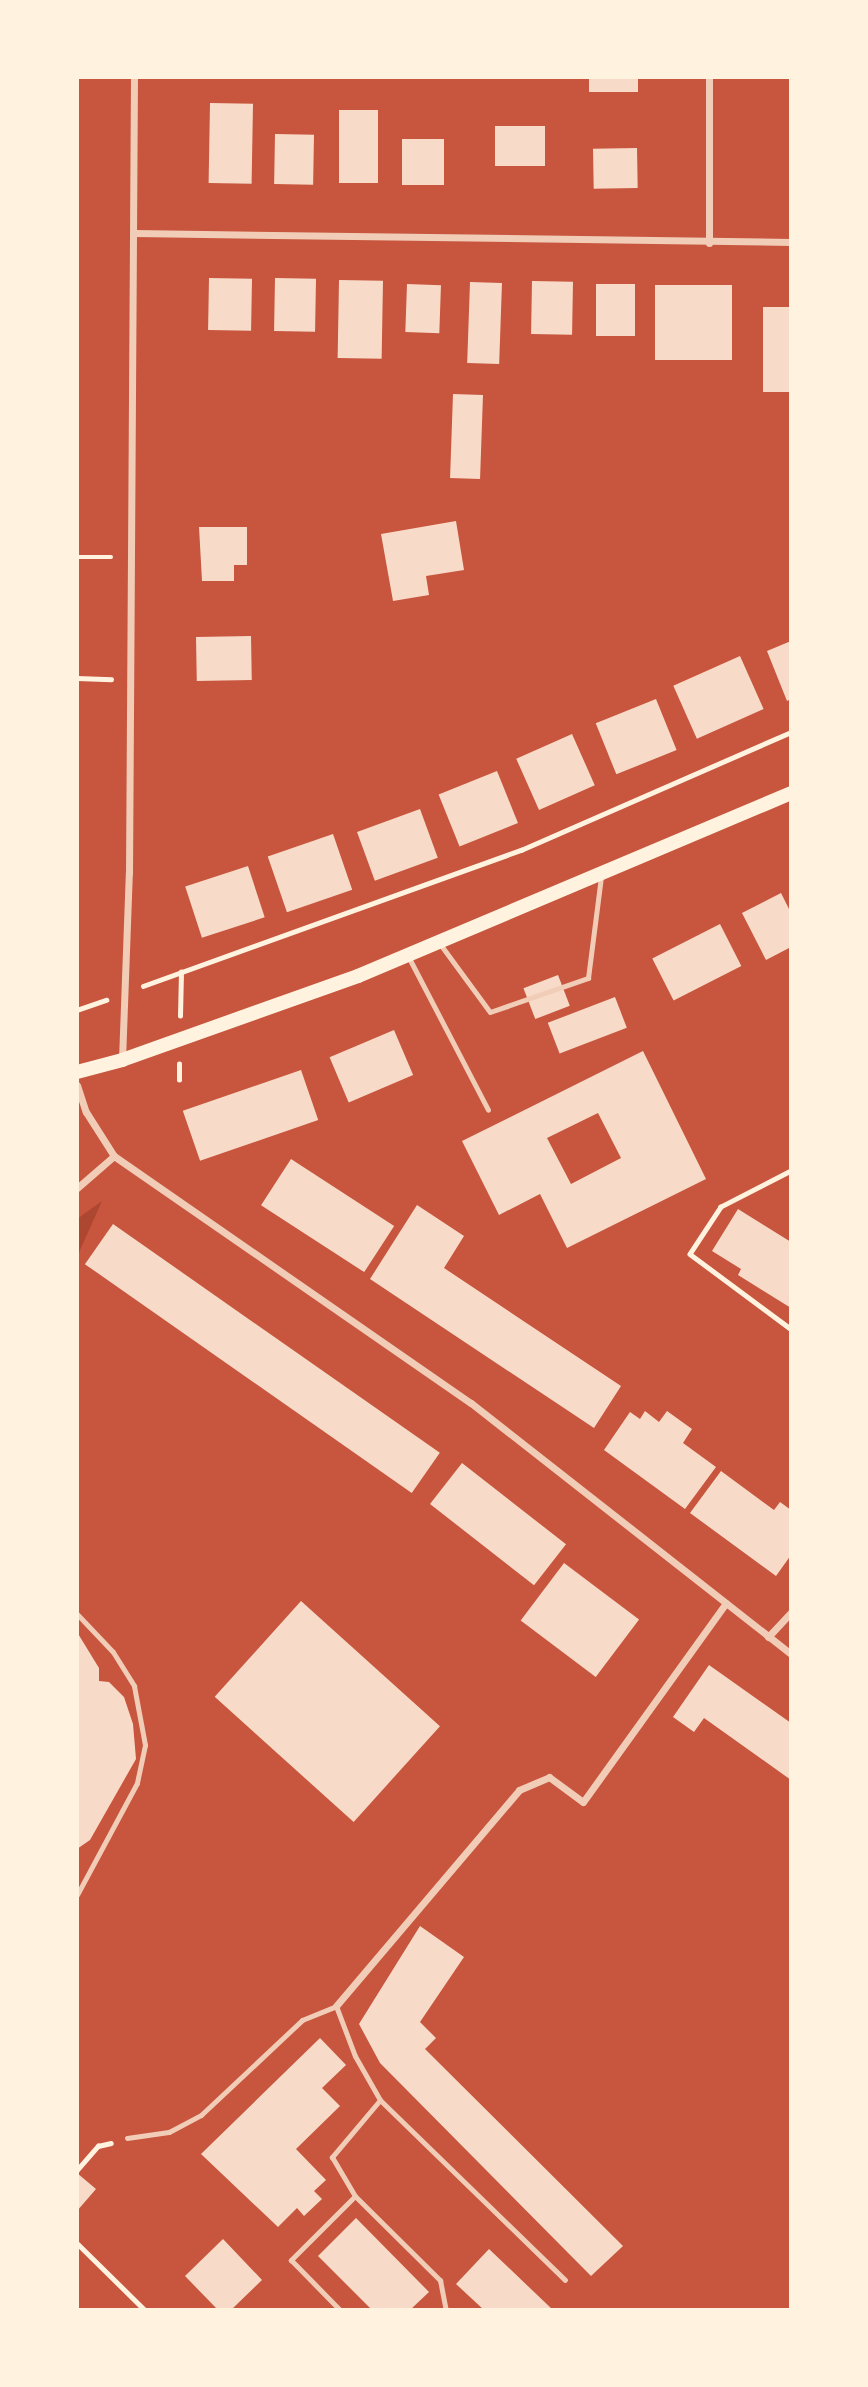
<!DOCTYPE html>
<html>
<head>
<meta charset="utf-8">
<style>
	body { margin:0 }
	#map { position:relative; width:868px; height:2387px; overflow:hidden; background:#c8553d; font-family:Roboto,sans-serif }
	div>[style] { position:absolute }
	.green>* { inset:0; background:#ae4732 }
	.building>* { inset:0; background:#f7dbc8; transform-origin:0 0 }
	.path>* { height:4.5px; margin:-2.25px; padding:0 2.25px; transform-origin:2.25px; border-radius:2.25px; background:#fff3e0 }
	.service>* { height:5px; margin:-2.5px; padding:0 2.5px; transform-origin:2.5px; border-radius:2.5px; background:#f1ccb7 }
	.minor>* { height:7px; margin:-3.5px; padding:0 3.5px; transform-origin:3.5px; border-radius:3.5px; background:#f1ccb7 }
	.secondary>* { height:14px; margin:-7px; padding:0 7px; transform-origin:7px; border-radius:7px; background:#fff3e0 }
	span { translate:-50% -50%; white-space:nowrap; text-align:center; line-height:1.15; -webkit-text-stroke:5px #fff3e0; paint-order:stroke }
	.frame { position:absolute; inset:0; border:79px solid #fff3e0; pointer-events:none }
</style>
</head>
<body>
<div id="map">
	<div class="green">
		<i style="clip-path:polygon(102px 1201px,77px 1257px,77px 1219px)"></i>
	</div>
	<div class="building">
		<i style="left:589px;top:77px;width:49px;height:15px"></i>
		<i style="left:210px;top:103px;width:43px;height:80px;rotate:1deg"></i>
		<i style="left:339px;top:110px;width:39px;height:73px"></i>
		<i style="left:495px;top:126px;width:50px;height:40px"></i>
		<i style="left:275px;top:134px;width:39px;height:50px;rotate:1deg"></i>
		<i style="left:402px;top:139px;width:42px;height:46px"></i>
		<i style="left:637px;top:148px;width:40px;height:44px;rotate:89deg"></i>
		<i style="left:209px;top:278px;width:43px;height:52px;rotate:1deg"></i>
		<i style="left:275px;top:278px;width:41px;height:53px;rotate:1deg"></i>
		<i style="left:339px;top:280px;width:44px;height:78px;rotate:1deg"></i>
		<i style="left:532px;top:281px;width:41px;height:53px;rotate:1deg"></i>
		<i style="left:470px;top:282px;width:32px;height:81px;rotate:2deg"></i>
		<i style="left:407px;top:284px;width:34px;height:48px;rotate:2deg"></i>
		<i style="left:596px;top:284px;width:39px;height:52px"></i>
		<i style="left:655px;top:285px;width:77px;height:75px"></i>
		<i style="left:763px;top:307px;width:28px;height:85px"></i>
		<i style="left:453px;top:394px;width:30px;height:84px;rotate:2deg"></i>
		<i style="clip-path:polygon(456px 521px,464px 570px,426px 576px,429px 595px,393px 601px,381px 534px)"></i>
		<i style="clip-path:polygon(199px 527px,247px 527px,247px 565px,234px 565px,234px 581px,202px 581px)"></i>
		<i style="left:251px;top:636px;width:44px;height:55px;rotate:89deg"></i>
		<i style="clip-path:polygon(791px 641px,791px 699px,787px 701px,767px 651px)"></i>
		<i style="left:740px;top:656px;width:58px;height:73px;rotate:66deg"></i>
		<i style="left:656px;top:699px;width:55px;height:65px;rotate:68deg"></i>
		<i style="left:572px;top:734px;width:56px;height:61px;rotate:66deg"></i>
		<i style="left:497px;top:771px;width:56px;height:63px;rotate:68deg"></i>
		<i style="left:420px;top:809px;width:52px;height:67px;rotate:70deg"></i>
		<i style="left:333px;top:834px;width:59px;height:69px;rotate:71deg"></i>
		<i style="left:248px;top:866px;width:54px;height:66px;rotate:72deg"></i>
		<i style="clip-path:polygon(781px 893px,791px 913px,791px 947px,766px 960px,742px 913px)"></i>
		<i style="left:720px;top:924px;width:47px;height:76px;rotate:63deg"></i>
		<i style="left:558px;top:975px;width:33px;height:37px;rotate:69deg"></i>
		<i style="left:615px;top:997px;width:33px;height:72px;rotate:69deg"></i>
		<i style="left:394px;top:1030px;width:49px;height:70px;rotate:67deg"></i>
		<i style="clip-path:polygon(evenodd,643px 1051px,706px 1179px,567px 1248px,540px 1194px,499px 1215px,462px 1141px,643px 1051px,598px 1113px,621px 1158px,571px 1184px,547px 1138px,598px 1113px)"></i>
		<i style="left:301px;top:1070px;width:53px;height:125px;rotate:71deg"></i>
		<i style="left:291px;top:1159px;width:123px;height:55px;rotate:33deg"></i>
		<i style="clip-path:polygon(417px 1205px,464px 1236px,444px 1268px,621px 1386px,594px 1428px,370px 1279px)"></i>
		<i style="clip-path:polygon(738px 1209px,791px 1242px,791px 1308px,738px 1275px,741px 1269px,712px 1251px)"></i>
		<i style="left:113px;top:1224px;width:399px;height:49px;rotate:35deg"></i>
		<i style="clip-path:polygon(645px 1411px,659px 1422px,667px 1411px,692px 1429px,683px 1443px,716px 1467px,685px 1509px,604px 1450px,630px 1412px,640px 1419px)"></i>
		<i style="left:462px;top:1463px;width:132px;height:52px;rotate:38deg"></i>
		<i style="clip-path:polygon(721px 1471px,774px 1510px,780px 1502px,791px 1510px,791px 1555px,776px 1576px,690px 1513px)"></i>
		<i style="left:564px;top:1563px;width:94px;height:72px;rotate:37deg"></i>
		<i style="left:301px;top:1601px;width:187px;height:129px;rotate:42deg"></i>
		<i style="clip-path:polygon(77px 1632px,99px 1668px,99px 1681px,109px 1682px,124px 1697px,133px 1724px,136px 1759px,90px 1840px,77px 1849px)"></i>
		<i style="clip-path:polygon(709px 1665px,791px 1723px,791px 1780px,704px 1718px,694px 1732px,673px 1717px)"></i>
		<i style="clip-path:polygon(420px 1926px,464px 1957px,420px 2022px,436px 2038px,425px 2049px,623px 2246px,591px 2276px,380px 2063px,359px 2024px)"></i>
		<i style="clip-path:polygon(320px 2038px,346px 2065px,322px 2088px,340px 2106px,296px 2149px,326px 2180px,314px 2191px,322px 2199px,304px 2216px,297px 2208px,278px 2227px,201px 2154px)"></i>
		<i style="clip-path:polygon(77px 2173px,96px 2189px,77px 2211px)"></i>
		<i style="clip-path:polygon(356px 2218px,429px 2292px,410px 2310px,372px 2310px,318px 2256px)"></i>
		<i style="clip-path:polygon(223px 2239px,262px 2280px,231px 2310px,218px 2310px,185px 2276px)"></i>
		<i style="clip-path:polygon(489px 2249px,553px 2310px,484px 2310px,456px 2284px)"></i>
	</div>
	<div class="path">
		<i style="left:77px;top:557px;width:34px"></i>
		<i style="left:77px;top:678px;width:34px;rotate:2deg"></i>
		<i style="left:143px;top:986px;width:402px;rotate:-19.8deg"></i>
		<i style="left:521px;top:850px;width:295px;rotate:-23.6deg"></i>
		<i style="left:77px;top:1010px;width:31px;rotate:-19deg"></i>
		<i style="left:180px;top:1016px;width:44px;rotate:-88.7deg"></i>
		<i style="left:179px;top:1080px;width:16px;rotate:-90deg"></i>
		<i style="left:791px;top:1171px;width:79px;rotate:152.8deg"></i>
		<i style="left:721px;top:1207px;width:56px;rotate:123.4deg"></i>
		<i style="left:690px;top:1254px;width:126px;rotate:36.6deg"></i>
		<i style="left:77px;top:2170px;width:32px;rotate:-49deg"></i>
		<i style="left:98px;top:2146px;width:13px;rotate:-13deg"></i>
		<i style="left:77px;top:2243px;width:95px;rotate:44.6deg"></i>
	</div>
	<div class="service">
		<i style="left:440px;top:944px;width:84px;rotate:53.7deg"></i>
		<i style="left:490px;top:1012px;width:104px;rotate:-19.1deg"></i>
		<i style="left:588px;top:978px;width:103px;rotate:-82.7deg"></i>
		<i style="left:409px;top:958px;width:171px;rotate:62.5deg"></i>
		<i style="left:77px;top:1614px;width:52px;rotate:46.5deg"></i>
		<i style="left:113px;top:1652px;width:40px;rotate:58deg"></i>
		<i style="left:134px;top:1686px;width:60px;rotate:79.4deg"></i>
		<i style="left:145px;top:1745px;width:39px;rotate:102deg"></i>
		<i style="left:137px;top:1783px;width:127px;rotate:118.2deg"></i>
		<i style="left:380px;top:2100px;width:258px;rotate:44.2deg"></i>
		<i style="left:127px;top:2138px;width:42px;rotate:-8.1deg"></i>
		<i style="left:169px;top:2132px;width:36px;rotate:-28deg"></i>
		<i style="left:201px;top:2115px;width:139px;rotate:-43.2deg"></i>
		<i style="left:302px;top:2020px;width:37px;rotate:-22deg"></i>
		<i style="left:336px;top:2006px;width:53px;rotate:69.2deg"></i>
		<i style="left:355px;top:2056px;width:51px;rotate:60.4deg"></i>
		<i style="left:380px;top:2100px;width:75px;rotate:130.1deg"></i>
		<i style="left:332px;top:2157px;width:45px;rotate:59.5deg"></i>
		<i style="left:355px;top:2196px;width:91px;rotate:135deg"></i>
		<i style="left:291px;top:2260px;width:70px;rotate:45.6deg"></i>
		<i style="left:355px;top:2196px;width:120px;rotate:44.7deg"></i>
		<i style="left:440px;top:2280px;width:31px;rotate:79deg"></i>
	</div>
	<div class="minor">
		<i style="left:134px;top:233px;width:657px;rotate:0.78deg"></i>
		<i style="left:709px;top:243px;width:166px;rotate:-90deg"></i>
		<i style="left:122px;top:1060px;width:187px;rotate:-87.9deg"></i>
		<i style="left:129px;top:873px;width:796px;rotate:-89.64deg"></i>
		<i style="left:77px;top:1085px;width:28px;rotate:72deg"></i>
		<i style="left:86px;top:1112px;width:52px;rotate:57.5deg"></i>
		<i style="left:114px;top:1156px;width:434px;rotate:34.7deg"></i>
		<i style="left:471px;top:1403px;width:407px;rotate:38.1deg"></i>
		<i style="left:77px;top:1188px;width:49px;rotate:-40.9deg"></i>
		<i style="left:768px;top:1637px;width:34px;rotate:-47deg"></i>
		<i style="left:336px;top:2006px;width:283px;rotate:-49.7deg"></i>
		<i style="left:519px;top:1790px;width:33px;rotate:-23deg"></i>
		<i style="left:549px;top:1777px;width:42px;rotate:36.3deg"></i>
		<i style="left:583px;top:1802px;width:245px;rotate:-54.3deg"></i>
	</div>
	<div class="secondary">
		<i style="left:77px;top:1072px;width:47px;rotate:-14.9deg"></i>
		<i style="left:122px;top:1060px;width:251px;rotate:-19.6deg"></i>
		<i style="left:358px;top:976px;width:470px;rotate:-22.9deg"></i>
	</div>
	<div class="frame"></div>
</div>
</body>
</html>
